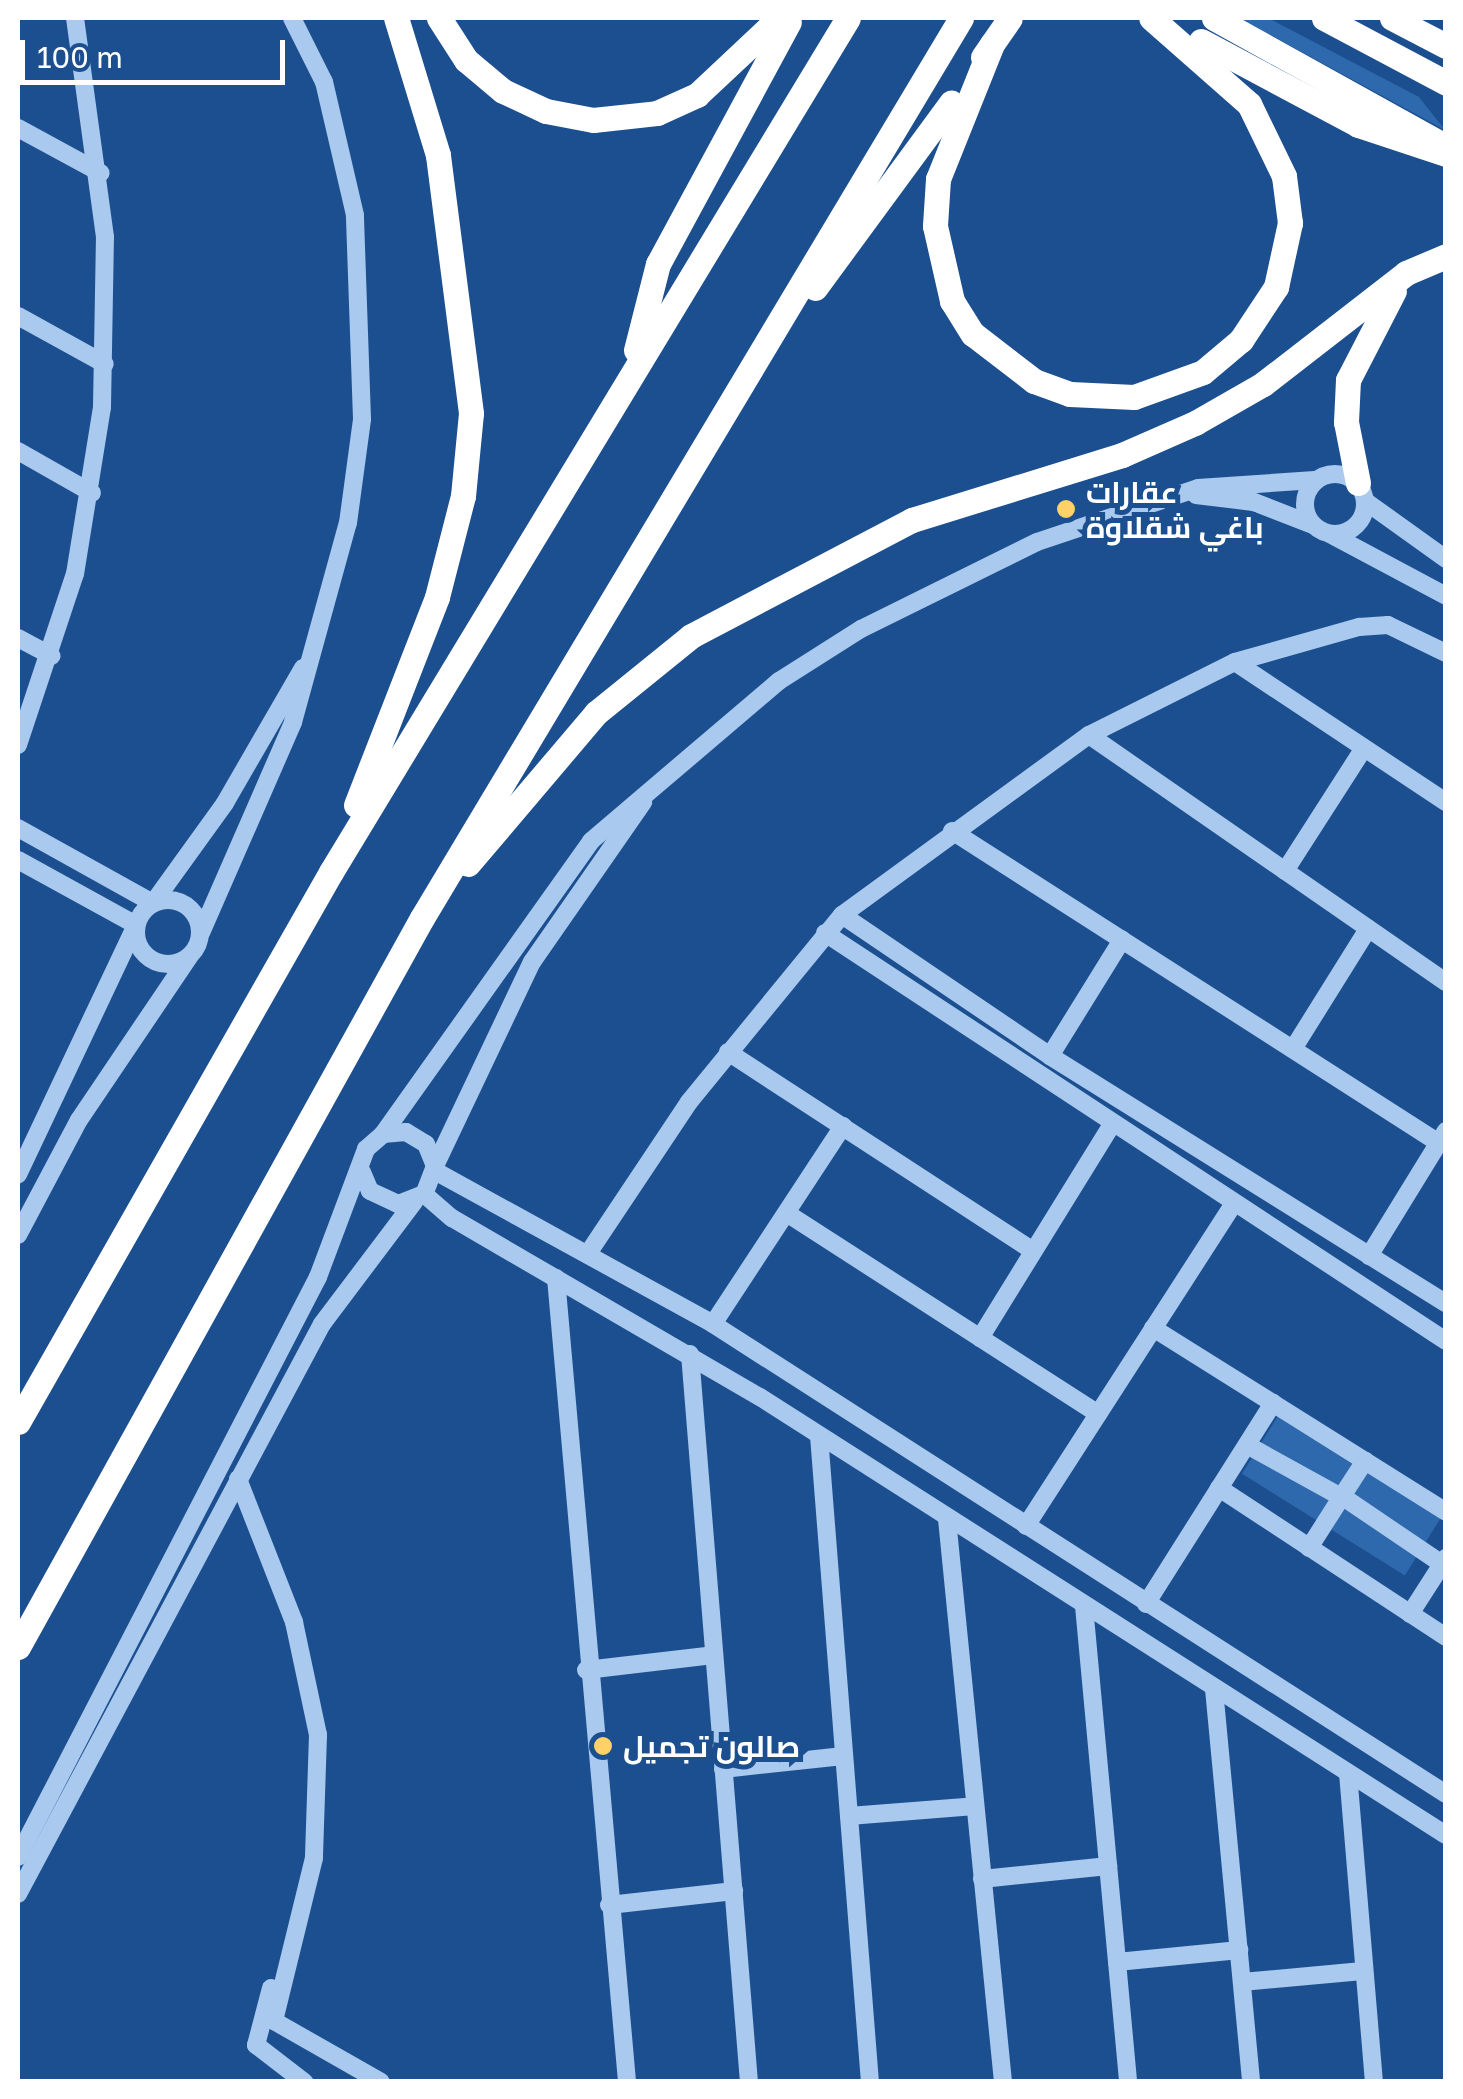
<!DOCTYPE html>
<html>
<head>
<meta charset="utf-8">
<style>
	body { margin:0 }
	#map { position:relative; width:1463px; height:2099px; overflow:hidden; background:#1b4f8f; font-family:"Golos Text",Cairo,sans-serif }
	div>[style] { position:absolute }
	.green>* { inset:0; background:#2e69ad; transform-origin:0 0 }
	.minor>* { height:18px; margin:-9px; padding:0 9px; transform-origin:9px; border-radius:9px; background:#a9c9ee }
	.minor>.ring { margin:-9px; padding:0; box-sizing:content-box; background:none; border:18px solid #a9c9ee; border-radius:50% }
	.highway>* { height:25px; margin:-12.5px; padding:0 12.5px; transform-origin:12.5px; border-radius:12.5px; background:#fff }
	.dots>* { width:28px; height:28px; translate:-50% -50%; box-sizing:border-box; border:5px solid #1b4f8f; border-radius:50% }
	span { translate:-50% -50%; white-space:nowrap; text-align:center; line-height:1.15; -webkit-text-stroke:10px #1b4f8f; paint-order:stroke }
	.poi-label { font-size:30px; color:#fff; font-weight:700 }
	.left { translate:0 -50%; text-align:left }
	.frame { position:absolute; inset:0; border:20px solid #fff; pointer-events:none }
	.scale { position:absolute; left:20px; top:40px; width:265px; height:45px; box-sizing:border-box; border:5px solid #fff; border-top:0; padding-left:12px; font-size:30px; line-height:35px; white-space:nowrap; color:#fff; -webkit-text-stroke:8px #1b4f8f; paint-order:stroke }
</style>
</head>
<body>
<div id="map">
	<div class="green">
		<i style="clip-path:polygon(1239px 18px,1268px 18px,1419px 97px,1445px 130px)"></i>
		<i style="left:1278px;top:1416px;width:192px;height:68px;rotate:32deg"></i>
	</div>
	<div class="minor">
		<i style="left:18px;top:128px;width:94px;rotate:28.5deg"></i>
		<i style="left:18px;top:316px;width:99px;rotate:28.9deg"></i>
		<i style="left:18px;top:451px;width:85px;rotate:29.6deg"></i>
		<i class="ring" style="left:1305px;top:474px;width:42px;height:42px"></i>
		<i style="left:1196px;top:495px;width:58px;rotate:6.9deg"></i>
		<i style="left:1254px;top:502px;width:63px;rotate:21.3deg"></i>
		<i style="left:1365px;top:501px;width:100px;rotate:35.6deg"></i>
		<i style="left:1330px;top:534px;width:132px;rotate:28.1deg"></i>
		<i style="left:18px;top:638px;width:38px;rotate:28deg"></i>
		<i style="left:1235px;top:662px;width:253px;rotate:33.6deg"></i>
		<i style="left:1089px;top:735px;width:434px;rotate:34.7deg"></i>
		<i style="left:18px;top:745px;width:180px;rotate:-71.6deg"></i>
		<i style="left:75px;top:574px;width:169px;rotate:-80.8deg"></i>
		<i style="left:102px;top:407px;width:170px;rotate:-89deg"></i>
		<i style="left:105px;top:237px;width:221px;rotate:-97.8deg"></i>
		<i style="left:18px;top:828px;width:154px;rotate:29.1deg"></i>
		<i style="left:153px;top:903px;width:123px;rotate:-54.2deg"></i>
		<i style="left:225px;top:803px;width:156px;rotate:-60deg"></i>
		<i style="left:952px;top:831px;width:578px;rotate:32.65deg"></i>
		<i style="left:18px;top:860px;width:135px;rotate:28.8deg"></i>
		<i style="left:136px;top:925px;width:276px;rotate:115.3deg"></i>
		<i style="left:1285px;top:871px;width:146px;rotate:-57.3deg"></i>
		<i class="ring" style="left:136px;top:900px;width:46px;height:46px"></i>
		<i style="left:842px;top:915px;width:251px;rotate:34.1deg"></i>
		<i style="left:1050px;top:1056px;width:467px;rotate:32deg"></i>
		<i style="left:201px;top:933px;width:230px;rotate:-66.4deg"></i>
		<i style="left:293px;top:722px;width:206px;rotate:-74.6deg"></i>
		<i style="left:348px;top:523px;width:105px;rotate:-82.3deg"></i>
		<i style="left:362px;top:419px;width:204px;rotate:-92deg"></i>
		<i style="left:355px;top:215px;width:137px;rotate:-103.1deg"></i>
		<i style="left:324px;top:82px;width:72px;rotate:-116.6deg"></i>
		<i style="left:825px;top:933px;width:743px;rotate:33.31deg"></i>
		<i style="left:1293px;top:1049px;width:142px;rotate:-58deg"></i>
		<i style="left:728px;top:1052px;width:364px;rotate:33.1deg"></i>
		<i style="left:1050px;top:1056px;width:137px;rotate:-58.2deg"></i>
		<i style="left:383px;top:1134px;width:359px;rotate:-54.6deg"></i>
		<i style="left:591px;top:841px;width:247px;rotate:-40.4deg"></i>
		<i style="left:779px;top:681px;width:97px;rotate:-32.4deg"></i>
		<i style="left:861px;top:629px;width:196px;rotate:-26.3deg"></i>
		<i style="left:1037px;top:542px;width:170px;rotate:-18.5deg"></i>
		<i style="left:1198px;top:488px;width:117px;rotate:-3.9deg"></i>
		<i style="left:435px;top:1166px;width:226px;rotate:-64.6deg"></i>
		<i style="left:532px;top:962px;width:195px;rotate:-55.2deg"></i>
		<i style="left:435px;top:1171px;width:317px;rotate:28.8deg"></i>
		<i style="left:713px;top:1324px;width:871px;rotate:32.67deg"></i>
		<i style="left:424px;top:1194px;width:37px;rotate:41deg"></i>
		<i style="left:452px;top:1218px;width:356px;rotate:30.2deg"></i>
		<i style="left:760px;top:1397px;width:814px;rotate:32.56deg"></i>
		<i style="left:788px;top:1214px;width:369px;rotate:32.8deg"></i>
		<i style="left:18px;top:1235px;width:130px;rotate:-62.1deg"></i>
		<i style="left:79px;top:1120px;width:197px;rotate:-56deg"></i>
		<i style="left:589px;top:1252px;width:180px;rotate:-56.3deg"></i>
		<i style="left:689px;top:1102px;width:242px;rotate:-50.7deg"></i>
		<i style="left:842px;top:915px;width:306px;rotate:-36.1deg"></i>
		<i style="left:1089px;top:735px;width:163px;rotate:-26.6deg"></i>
		<i style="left:1235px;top:662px;width:129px;rotate:-15.8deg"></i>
		<i style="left:1359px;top:627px;width:29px;rotate:-4deg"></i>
		<i style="left:1388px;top:625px;width:64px;rotate:25.8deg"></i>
		<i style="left:1369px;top:1256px;width:147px;rotate:-58.4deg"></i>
		<i style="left:556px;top:1278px;width:807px;rotate:84.95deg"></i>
		<i style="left:713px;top:1324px;width:237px;rotate:-56.7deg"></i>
		<i style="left:1153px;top:1328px;width:346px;rotate:32.1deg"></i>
		<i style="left:980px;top:1338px;width:249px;rotate:-58.3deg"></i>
		<i style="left:690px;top:1354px;width:730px;rotate:85.37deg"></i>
		<i style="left:819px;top:1436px;width:648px;rotate:85.49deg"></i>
		<i style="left:1247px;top:1445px;width:99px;rotate:28.9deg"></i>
		<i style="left:238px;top:1479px;width:154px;rotate:68.6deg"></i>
		<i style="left:294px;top:1622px;width:116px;rotate:78deg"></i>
		<i style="left:318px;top:1735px;width:123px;rotate:91.9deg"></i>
		<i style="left:314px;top:1858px;width:168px;rotate:103.8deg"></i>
		<i style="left:274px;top:2021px;width:123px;rotate:29.7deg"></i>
		<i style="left:1219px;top:1488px;width:272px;rotate:33.3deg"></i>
		<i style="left:1346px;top:1490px;width:35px;rotate:-57deg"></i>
		<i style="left:1349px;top:1501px;width:112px;rotate:34.1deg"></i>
		<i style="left:947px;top:1519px;width:566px;rotate:84.32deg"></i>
		<i style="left:1026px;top:1526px;width:382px;rotate:-57.2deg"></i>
		<i style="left:1309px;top:1548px;width:52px;rotate:-57.5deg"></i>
		<i style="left:1146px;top:1604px;width:238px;rotate:-57.7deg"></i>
		<i style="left:1084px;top:1606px;width:478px;rotate:84.7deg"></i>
		<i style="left:1410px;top:1614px;width:67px;rotate:-57.3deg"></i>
		<i style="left:586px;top:1670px;width:128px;rotate:-6.7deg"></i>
		<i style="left:1214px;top:1689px;width:395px;rotate:84.6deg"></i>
		<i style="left:723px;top:1769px;width:121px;rotate:-6.2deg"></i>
		<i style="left:1348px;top:1773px;width:310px;rotate:85.2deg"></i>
		<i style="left:849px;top:1816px;width:126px;rotate:-4.5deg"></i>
		<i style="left:18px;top:1857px;width:653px;rotate:-62.65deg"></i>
		<i style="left:318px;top:1277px;width:137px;rotate:-69.4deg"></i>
		<i style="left:366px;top:1149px;width:23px;rotate:-41deg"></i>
		<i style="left:383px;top:1134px;width:23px;rotate:-5deg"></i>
		<i style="left:406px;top:1132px;width:23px;rotate:31deg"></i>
		<i style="left:426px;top:1144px;width:24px;rotate:68deg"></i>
		<i style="left:435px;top:1166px;width:30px;rotate:111deg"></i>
		<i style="left:424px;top:1194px;width:28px;rotate:159deg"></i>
		<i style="left:398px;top:1204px;width:31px;rotate:-155deg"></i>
		<i style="left:370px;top:1191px;width:21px;rotate:-113deg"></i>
		<i style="left:982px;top:1879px;width:127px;rotate:-5.9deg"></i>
		<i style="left:18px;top:1894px;width:646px;rotate:-61.93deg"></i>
		<i style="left:322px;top:1324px;width:153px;rotate:-53deg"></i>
		<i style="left:609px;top:1905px;width:126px;rotate:-6.4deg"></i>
		<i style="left:1117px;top:1962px;width:123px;rotate:-5.6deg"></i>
		<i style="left:1242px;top:1982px;width:121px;rotate:-5.2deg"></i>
		<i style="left:271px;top:1988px;width:59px;rotate:104.7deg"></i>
		<i style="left:256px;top:2045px;width:61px;rotate:37.6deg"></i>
	</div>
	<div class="highway">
		<i style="left:439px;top:18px;width:50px;rotate:57.3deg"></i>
		<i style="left:466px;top:60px;width:48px;rotate:40deg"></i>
		<i style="left:503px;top:91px;width:47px;rotate:24.9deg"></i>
		<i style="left:546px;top:111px;width:48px;rotate:10.8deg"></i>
		<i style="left:593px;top:120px;width:64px;rotate:-6.2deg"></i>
		<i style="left:657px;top:113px;width:44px;rotate:-24.2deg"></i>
		<i style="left:697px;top:95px;width:112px;rotate:-43.2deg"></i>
		<i style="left:1214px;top:18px;width:254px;rotate:29deg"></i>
		<i style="left:1324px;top:18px;width:138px;rotate:28deg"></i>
		<i style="left:1392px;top:18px;width:61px;rotate:27.4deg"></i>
		<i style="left:1201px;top:41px;width:178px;rotate:28.1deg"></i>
		<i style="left:1358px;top:125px;width:93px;rotate:18.2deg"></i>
		<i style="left:992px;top:44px;width:145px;rotate:111.8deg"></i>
		<i style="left:938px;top:179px;width:47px;rotate:93.7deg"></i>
		<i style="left:935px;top:226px;width:77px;rotate:77.2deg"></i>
		<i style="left:952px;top:301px;width:39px;rotate:58deg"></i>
		<i style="left:973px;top:334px;width:77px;rotate:37.6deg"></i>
		<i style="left:1034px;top:381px;width:38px;rotate:20deg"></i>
		<i style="left:1070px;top:394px;width:64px;rotate:2.7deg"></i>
		<i style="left:1134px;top:397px;width:73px;rotate:-19.9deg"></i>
		<i style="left:1203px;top:372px;width:50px;rotate:-40.1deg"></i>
		<i style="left:1241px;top:340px;width:64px;rotate:-56.6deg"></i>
		<i style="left:1276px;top:287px;width:66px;rotate:-77.7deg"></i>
		<i style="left:1290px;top:223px;width:47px;rotate:-97.3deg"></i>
		<i style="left:1284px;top:176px;width:80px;rotate:-115.9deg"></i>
		<i style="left:1249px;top:104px;width:130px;rotate:-138.7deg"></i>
		<i style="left:983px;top:57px;width:47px;rotate:-55.3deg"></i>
		<i style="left:815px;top:288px;width:230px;rotate:-53.7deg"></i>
		<i style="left:636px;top:350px;width:89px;rotate:-75.7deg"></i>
		<i style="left:658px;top:264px;width:275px;rotate:-61.6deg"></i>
		<i style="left:1358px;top:483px;width:62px;rotate:-101.1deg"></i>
		<i style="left:1346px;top:422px;width:42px;rotate:-87.3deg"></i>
		<i style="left:1348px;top:380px;width:100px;rotate:-62.7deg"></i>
		<i style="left:356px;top:805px;width:223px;rotate:-68.7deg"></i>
		<i style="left:437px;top:597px;width:104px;rotate:-75.6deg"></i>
		<i style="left:463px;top:496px;width:83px;rotate:-84.5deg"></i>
		<i style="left:471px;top:413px;width:260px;rotate:-97.3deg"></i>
		<i style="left:438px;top:155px;width:143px;rotate:-107deg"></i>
		<i style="left:468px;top:864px;width:198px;rotate:-49.7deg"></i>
		<i style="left:596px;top:713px;width:122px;rotate:-39deg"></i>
		<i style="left:691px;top:636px;width:250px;rotate:-27.7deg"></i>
		<i style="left:912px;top:520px;width:220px;rotate:-17.2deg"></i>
		<i style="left:1122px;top:455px;width:80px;rotate:-23.7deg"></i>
		<i style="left:1195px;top:423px;width:78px;rotate:-29.8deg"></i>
		<i style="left:1263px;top:384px;width:181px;rotate:-37.8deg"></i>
		<i style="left:1406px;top:273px;width:43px;rotate:-23deg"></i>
		<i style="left:18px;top:1422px;width:633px;rotate:-60.36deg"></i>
		<i style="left:331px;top:872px;width:998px;rotate:-58.81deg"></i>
		<i style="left:18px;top:1647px;width:833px;rotate:-61.01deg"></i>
		<i style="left:422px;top:918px;width:1049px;rotate:-59.08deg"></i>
	</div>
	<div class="dots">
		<i style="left:1066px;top:509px;background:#ffd166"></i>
		<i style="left:603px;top:1746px;background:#ffd166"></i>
	</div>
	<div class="poi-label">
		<span class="left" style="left:1086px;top:509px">عقارات<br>باغي شقلاوة</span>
		<span class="left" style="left:623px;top:1746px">صالون تجميل</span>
	</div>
	<div class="frame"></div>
	<div class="scale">100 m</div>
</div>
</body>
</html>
